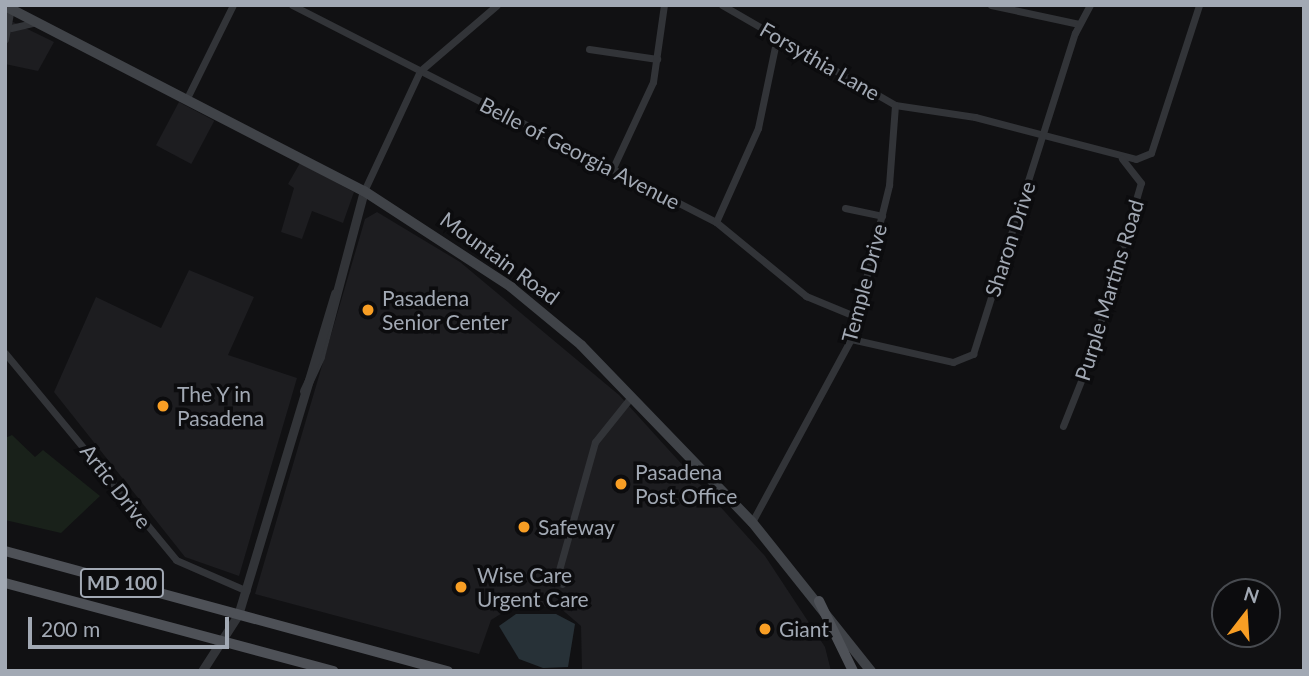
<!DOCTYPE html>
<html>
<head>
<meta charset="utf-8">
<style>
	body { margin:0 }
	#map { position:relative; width:1309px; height:676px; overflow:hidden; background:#111113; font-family:Lato,sans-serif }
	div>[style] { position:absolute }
	.built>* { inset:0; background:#1d1d20; transform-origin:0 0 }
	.green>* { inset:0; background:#19211a }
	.water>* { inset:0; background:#273137 }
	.minor>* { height:7px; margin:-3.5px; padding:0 3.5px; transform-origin:3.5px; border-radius:3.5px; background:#323438 }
	.tertiary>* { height:9px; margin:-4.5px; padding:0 4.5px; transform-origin:4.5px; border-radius:4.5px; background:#323438 }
	.secondary>* { height:10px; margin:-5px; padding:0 5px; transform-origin:5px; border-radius:5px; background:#404348 }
	.primary>* { height:10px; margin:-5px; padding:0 5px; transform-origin:5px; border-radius:5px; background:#4e5157 }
	.dots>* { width:19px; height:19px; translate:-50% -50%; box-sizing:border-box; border:4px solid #0c0c0e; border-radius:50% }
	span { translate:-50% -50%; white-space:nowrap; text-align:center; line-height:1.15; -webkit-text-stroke:7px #0c0c0e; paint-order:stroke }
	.shield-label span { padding:2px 5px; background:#0c0c0e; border:2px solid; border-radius:5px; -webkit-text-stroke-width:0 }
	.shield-label { font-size:19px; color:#a2a9b4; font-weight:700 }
	.street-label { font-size:21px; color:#a2a9b4 }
	.poi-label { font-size:21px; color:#a2a9b4 }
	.left { translate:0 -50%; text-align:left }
	.frame { position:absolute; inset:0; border:7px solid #a2a9b4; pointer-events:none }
	.north { position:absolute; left:1211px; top:578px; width:70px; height:70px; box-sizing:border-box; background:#0c0c0e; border:2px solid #484b50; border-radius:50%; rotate:17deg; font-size:19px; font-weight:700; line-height:28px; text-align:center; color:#a2a9b4 }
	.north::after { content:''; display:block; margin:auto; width:24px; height:32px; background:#f89e24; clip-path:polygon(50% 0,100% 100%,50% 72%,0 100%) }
	.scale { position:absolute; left:28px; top:617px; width:201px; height:32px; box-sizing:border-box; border:4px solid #a2a9b4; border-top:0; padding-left:9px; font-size:21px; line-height:24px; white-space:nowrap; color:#a2a9b4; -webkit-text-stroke:5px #0c0c0e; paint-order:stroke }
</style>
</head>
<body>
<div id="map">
	<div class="built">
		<i style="clip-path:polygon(5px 18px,54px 42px,38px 71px,5px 64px)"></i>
		<i style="left:179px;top:102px;width:40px;height:49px;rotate:28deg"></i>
		<i style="clip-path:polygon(300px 163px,354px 192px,343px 223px,312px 211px,302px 239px,281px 232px,294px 188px,288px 184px)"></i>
		<i style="clip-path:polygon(377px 212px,460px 262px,619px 395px,765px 556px,825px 647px,831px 671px,582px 671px,581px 626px,559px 607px,512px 607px,491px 620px,479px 654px,255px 594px,365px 219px)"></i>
		<i style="clip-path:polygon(189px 270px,254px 297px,228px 355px,297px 378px,239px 576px,185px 557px,54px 392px,96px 297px,161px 328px)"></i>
	</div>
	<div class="green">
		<i style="clip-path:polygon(12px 435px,35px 457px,43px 450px,100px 496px,61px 533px,5px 520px,5px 438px)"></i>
	</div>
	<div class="water">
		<i style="clip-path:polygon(516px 614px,556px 614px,575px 624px,568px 667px,543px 668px,519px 659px,499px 626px)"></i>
	</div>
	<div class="minor">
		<i style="left:292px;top:5px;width:476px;rotate:27.1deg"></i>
		<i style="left:716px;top:222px;width:117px;rotate:39.4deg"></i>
		<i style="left:806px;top:296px;width:55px;rotate:22.4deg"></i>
		<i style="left:722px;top:5px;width:200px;rotate:30deg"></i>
		<i style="left:895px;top:105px;width:81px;rotate:8.5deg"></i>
		<i style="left:975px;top:117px;width:166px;rotate:14.6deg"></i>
		<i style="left:1136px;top:159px;width:16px;rotate:-22deg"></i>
		<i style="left:1151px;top:153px;width:156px;rotate:-72deg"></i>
		<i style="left:991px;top:5px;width:90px;rotate:12.2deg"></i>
		<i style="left:11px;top:28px;width:26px;rotate:-13deg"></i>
		<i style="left:5px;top:39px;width:31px;rotate:-79deg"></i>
		<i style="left:589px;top:49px;width:69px;rotate:8.4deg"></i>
		<i style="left:188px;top:96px;width:102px;rotate:-63.7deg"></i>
		<i style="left:612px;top:170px;width:97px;rotate:-65deg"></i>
		<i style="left:653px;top:82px;width:78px;rotate:-81.9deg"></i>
		<i style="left:364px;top:191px;width:132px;rotate:-65deg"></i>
		<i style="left:420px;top:71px;width:101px;rotate:-40.6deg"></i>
		<i style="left:845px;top:208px;width:38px;rotate:12deg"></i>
		<i style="left:716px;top:222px;width:103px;rotate:-65.9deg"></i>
		<i style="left:758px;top:128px;width:93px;rotate:-78.2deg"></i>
		<i style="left:851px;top:339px;width:105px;rotate:12.7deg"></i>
		<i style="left:953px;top:362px;width:22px;rotate:-22deg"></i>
		<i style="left:973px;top:354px;width:337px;rotate:-72.4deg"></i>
		<i style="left:1075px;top:33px;width:32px;rotate:-62deg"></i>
		<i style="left:5px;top:353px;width:268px;rotate:50.4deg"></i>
		<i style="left:176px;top:560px;width:77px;rotate:23.6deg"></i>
		<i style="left:1063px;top:426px;width:73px;rotate:-68.3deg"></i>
		<i style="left:1090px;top:358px;width:182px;rotate:-73.8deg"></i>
		<i style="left:1141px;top:183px;width:31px;rotate:-128deg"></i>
		<i style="left:752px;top:522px;width:208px;rotate:-61.6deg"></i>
		<i style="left:851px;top:339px;width:159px;rotate:-76.1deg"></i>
		<i style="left:889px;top:185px;width:80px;rotate:-85.7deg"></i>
		<i style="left:562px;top:584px;width:14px;rotate:-102deg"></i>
		<i style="left:559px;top:570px;width:133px;rotate:-74.3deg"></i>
		<i style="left:595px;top:442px;width:58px;rotate:-51.3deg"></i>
	</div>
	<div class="tertiary">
		<i style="left:304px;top:391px;width:38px;rotate:-65deg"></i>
		<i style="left:320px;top:356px;width:171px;rotate:-75.1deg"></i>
		<i style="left:202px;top:671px;width:67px;rotate:-57.3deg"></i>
		<i style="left:238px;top:615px;width:336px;rotate:-73.2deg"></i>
	</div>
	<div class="secondary">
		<i style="left:5px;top:6px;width:404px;rotate:27.3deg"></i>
		<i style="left:364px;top:191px;width:176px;rotate:33.1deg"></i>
		<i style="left:511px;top:287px;width:91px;rotate:39.6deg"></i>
		<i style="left:581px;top:345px;width:246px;rotate:46deg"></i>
		<i style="left:752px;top:522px;width:191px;rotate:51.4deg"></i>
	</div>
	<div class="primary">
		<i style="left:5px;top:551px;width:459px;rotate:15.2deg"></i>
		<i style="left:5px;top:583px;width:340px;rotate:15deg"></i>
		<i style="left:819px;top:601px;width:78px;rotate:64.1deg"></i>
	</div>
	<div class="dots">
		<i style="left:368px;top:310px;background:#f89e24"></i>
		<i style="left:163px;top:406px;background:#f89e24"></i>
		<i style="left:621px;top:484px;background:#f89e24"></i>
		<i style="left:524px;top:527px;background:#f89e24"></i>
		<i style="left:461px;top:587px;background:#f89e24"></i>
		<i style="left:765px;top:629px;background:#f89e24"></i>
	</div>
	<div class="shield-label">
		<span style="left:122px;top:583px">MD 100</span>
	</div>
	<div class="street-label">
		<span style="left:820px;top:61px;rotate:30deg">Forsythia Lane</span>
		<span style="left:580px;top:153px;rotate:27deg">Belle of Georgia Avenue</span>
		<span style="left:1010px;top:239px;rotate:-72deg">Sharon Drive</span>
		<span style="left:500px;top:258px;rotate:36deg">Mountain Road</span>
		<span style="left:864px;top:283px;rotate:-75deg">Temple Drive</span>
		<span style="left:1109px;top:290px;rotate:-73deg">Purple Martins Road</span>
		<span style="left:116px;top:486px;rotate:52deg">Artic Drive</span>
	</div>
	<div class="poi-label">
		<span class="left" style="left:382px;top:310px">Pasadena<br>Senior Center</span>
		<span class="left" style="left:177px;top:406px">The Y in<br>Pasadena</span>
		<span class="left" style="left:635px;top:484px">Pasadena<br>Post Office</span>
		<span class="left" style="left:538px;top:527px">Safeway</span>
		<span class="left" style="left:477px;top:587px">Wise Care<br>Urgent Care</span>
		<span class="left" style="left:779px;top:629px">Giant</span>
	</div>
	<div class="frame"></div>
	<div class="north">N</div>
	<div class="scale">200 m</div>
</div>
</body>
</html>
